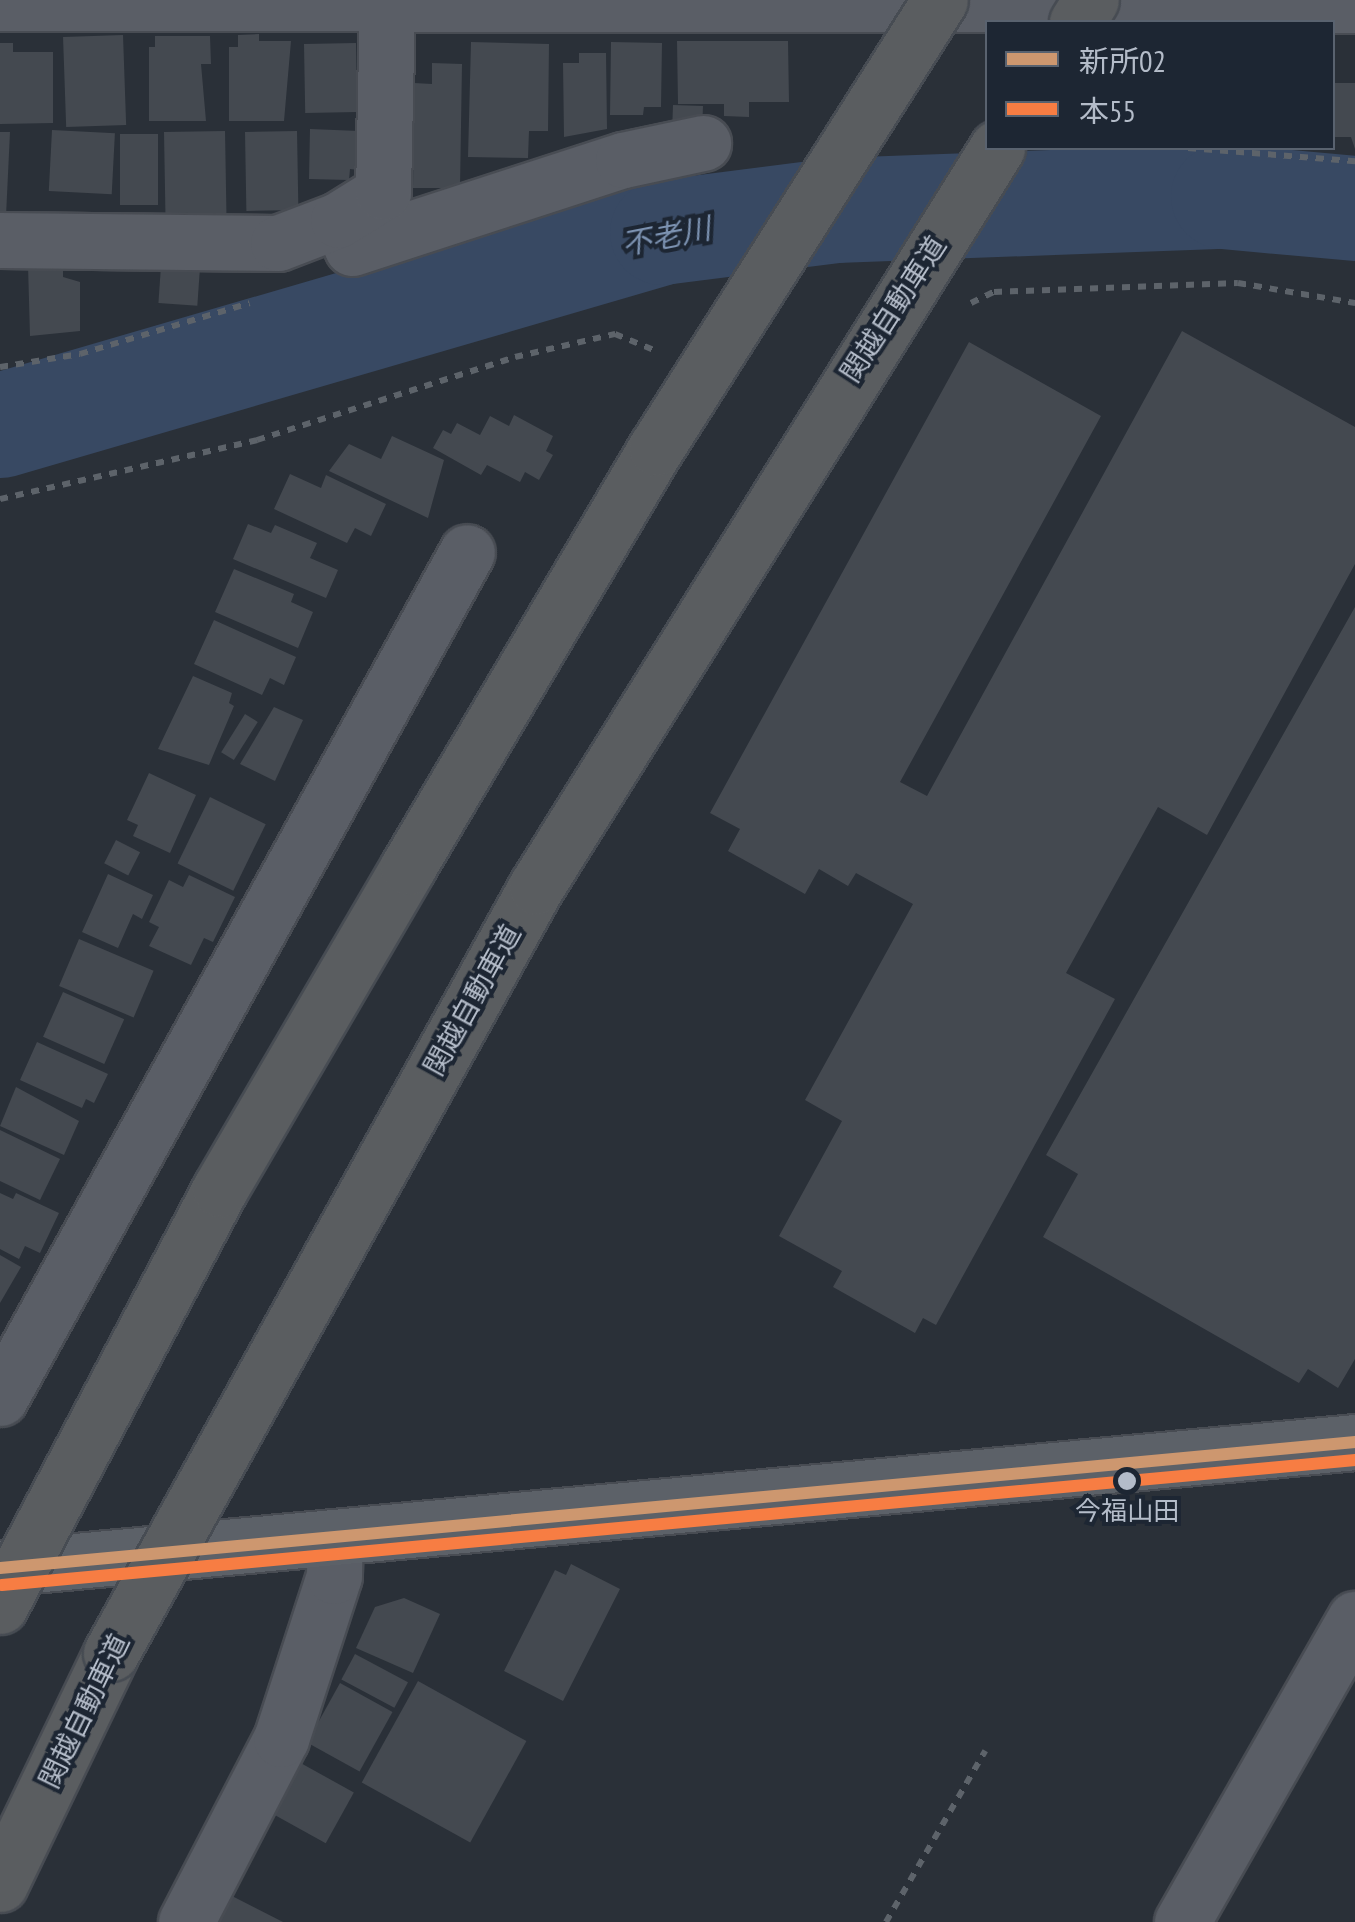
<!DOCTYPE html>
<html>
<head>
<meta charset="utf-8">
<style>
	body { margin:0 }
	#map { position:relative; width:1355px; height:1922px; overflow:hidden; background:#2a3038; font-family:"PT Sans Narrow","Noto Sans JP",sans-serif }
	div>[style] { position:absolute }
	.river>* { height:105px; margin:-52.5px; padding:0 52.5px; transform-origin:52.5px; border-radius:52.5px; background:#384963 }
	.building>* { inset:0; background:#444950; transform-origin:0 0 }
	.path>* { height:6px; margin-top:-3px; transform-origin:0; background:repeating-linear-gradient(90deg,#5d636a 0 8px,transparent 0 16px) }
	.roads { filter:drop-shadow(2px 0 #484c53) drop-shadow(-2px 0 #484c53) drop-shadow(0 2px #484c53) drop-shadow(0 -2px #484c53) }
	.minor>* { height:55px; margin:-27.5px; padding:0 27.5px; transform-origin:27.5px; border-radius:27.5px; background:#5a5e66 }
	.major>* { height:55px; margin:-27.5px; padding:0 27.5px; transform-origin:27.5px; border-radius:27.5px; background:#5c6168 }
	.highway>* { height:55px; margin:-27.5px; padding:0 27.5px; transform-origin:27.5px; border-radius:27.5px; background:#5a5d60 }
	.bridges { filter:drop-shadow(2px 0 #474c53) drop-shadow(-2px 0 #474c53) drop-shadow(0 2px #474c53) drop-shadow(0 -2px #474c53) }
	.highway-bridge>* { height:55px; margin:-27.5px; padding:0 27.5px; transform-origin:27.5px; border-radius:27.5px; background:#5a5d60 }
	.bus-1>* { height:12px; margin:-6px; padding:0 6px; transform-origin:6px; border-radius:6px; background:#cd976f }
	.bus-2>* { height:12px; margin:-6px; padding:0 6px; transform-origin:6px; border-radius:6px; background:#f77d43 }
	.dots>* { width:28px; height:28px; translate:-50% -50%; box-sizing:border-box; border:5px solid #1d2633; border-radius:50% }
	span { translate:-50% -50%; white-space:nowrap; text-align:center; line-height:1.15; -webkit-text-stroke:8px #1d2633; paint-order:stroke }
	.bus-label { font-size:26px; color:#b4bcc9 }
	.street-label { font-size:28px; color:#b4bcc9 }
	.water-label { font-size:30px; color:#7c92b1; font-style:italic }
	.legend { position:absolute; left:985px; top:20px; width:350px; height:130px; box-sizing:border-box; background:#1d2633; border:2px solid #59626f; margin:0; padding:12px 18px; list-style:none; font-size:30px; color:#b4bcc9 }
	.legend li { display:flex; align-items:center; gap:20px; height:50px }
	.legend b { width:50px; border:2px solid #59626f }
</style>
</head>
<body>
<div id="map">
	<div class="river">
		<i style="left:0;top:425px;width:690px;rotate:-16.25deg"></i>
		<i style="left:662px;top:232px;width:174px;rotate:-7.2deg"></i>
		<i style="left:835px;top:210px;width:388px;rotate:-2.1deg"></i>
		<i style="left:1223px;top:196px;width:133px;rotate:5.2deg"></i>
	</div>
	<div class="building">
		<i style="clip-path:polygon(259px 34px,259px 41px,291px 41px,284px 121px,229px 121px,229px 47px,238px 47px,238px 35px)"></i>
		<i style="left:123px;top:35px;width:90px;height:60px;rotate:88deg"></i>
		<i style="clip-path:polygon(155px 36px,210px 36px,211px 64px,201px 64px,206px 121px,149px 121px,149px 47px,155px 47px)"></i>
		<i style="clip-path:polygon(677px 41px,788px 41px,789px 102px,749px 102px,749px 117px,724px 116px,724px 104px,678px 104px)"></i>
		<i style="clip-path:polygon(471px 42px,549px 44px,548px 131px,529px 131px,528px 158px,468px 157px)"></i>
		<i style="clip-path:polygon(611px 42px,662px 43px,661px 107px,644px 107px,643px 115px,610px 115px)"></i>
		<i style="clip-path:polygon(0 43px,13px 43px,13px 52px,53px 52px,53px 123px,0 124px)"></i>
		<i style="left:356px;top:43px;width:69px;height:52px;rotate:89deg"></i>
		<i style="clip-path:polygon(579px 53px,606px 53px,607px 129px,564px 137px,563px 63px,579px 63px)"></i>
		<i style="clip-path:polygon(432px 63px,462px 64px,460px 188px,413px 188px,414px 83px,432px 84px)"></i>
		<i style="clip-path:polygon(1332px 83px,1355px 83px,1355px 149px,1351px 137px,1332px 137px)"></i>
		<i style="left:673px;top:105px;width:30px;height:23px;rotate:2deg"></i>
		<i style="clip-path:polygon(310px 129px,359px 131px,359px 170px,350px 169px,349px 180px,309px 179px)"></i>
		<i style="left:52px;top:130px;width:63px;height:61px;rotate:3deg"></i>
		<i style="left:225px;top:131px;width:94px;height:61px;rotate:89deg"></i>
		<i style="left:297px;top:131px;width:79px;height:52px;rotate:89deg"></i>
		<i style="clip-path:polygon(0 132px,10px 132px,6px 216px,0 216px)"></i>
		<i style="left:120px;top:134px;width:38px;height:71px"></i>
		<i style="clip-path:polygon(63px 264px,63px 277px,80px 282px,80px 331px,30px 336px,28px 265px)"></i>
		<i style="left:161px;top:266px;width:39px;height:37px;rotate:4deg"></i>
		<i style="clip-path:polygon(1182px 331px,1355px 427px,1355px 564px,1207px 835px,1158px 807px,1066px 973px,1115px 999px,936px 1325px,923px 1318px,915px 1333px,833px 1287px,842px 1271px,779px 1236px,842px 1121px,805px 1100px,913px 904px,856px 873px,848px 886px,819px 869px,805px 894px,728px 851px,740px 829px,710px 813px,969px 342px,1101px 416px,900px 782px,927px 796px)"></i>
		<i style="clip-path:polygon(514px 415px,553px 436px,546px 451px,553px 455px,539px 480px,525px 472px,520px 482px,487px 465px,481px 475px,433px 448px,443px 430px,451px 434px,457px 423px,480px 435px,490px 416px,509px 426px)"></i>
		<i style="clip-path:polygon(392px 436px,444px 460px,428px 518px,329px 471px,349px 444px,381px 459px)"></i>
		<i style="clip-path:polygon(290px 474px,321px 488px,326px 475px,386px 504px,371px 536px,355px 528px,347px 543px,274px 509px)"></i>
		<i style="clip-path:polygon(248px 524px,271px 533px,275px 525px,317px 543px,310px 558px,338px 570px,326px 598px,233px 559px)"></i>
		<i style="clip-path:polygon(234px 569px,294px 594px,291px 602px,313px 612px,298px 648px,215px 612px)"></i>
		<i style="clip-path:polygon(1355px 607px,1355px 1359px,1338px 1388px,1308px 1369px,1299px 1383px,1043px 1237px,1078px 1174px,1046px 1155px)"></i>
		<i style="clip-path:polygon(214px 620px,296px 657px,284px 685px,270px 678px,262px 695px,194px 664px)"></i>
		<i style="clip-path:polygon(193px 676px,232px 693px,229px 703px,234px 706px,209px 765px,158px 749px)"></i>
		<i style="clip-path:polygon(274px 707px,303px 720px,275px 781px,240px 764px)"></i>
		<i style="left:245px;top:714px;width:15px;height:45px;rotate:32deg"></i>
		<i style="clip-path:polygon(149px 773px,196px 795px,170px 853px,133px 836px,138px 825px,127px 820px)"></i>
		<i style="left:210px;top:797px;width:62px;height:74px;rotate:26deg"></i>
		<i style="left:116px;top:840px;width:27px;height:26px;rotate:27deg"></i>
		<i style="clip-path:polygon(108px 874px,153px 895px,142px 919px,133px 914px,118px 948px,82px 932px)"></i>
		<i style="clip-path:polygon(189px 875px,235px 897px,213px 942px,204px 938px,191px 965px,149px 946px,159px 927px,149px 922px,169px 880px,183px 887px)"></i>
		<i style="left:79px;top:939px;width:81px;height:51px;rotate:23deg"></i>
		<i style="left:63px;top:992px;width:67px;height:49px;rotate:24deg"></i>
		<i style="clip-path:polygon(37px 1042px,108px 1074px,94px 1103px,86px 1099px,82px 1108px,20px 1080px)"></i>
		<i style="clip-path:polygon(16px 1087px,79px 1121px,64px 1155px,0 1126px)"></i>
		<i style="clip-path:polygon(0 1130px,60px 1159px,40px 1200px,0 1181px)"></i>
		<i style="clip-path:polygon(0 1193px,13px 1199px,16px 1193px,59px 1213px,40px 1253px,25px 1246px,19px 1259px,0 1249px)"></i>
		<i style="clip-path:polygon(0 1255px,21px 1267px,0 1303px)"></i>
		<i style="clip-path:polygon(571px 1564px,620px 1589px,563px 1701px,504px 1671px,555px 1570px,566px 1575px)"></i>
		<i style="clip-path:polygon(404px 1598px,440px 1614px,413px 1673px,356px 1648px,375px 1607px)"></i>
		<i style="left:355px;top:1654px;width:60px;height:29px;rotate:28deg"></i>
		<i style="left:418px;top:1681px;width:124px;height:116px;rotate:29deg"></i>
		<i style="left:340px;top:1683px;width:60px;height:68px;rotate:29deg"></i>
		<i style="left:297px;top:1761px;width:65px;height:58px;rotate:29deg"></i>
		<i style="clip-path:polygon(232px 1896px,283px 1922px,219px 1922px)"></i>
	</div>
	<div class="path">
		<i style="left:1188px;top:148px;width:168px;rotate:4.5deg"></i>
		<i style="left:971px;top:303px;width:25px;rotate:-26deg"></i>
		<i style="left:994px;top:292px;width:244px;rotate:-2.1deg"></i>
		<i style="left:1238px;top:283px;width:119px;rotate:9.7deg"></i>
		<i style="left:0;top:367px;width:81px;rotate:-9.2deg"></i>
		<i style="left:80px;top:354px;width:177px;rotate:-16.7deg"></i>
		<i style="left:0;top:499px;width:264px;rotate:-12.9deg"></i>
		<i style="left:257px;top:440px;width:271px;rotate:-17.8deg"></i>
		<i style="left:515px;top:357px;width:103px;rotate:-13deg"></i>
		<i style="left:615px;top:334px;width:42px;rotate:22.3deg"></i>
		<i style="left:886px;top:1922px;width:198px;rotate:-59.9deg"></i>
	</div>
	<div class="roads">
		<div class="minor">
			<i style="left:0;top:3px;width:1355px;rotate:0.08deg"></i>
			<i style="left:338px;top:220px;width:31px;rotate:63deg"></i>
			<i style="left:352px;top:248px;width:285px;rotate:-18deg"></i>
			<i style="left:623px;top:160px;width:82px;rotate:-12deg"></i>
			<i style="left:0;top:240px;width:278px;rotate:0.6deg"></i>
			<i style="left:278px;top:243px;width:64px;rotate:-21deg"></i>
			<i style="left:338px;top:220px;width:53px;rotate:-31.9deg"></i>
			<i style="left:383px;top:192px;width:192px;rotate:-88.8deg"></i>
			<i style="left:0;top:1398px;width:966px;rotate:-61.1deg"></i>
			<i style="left:186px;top:1922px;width:206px;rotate:-62.6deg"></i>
			<i style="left:281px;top:1739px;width:171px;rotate:-72deg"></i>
			<i style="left:334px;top:1576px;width:39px;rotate:-89deg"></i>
			<i style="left:1182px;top:1922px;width:349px;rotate:-60.3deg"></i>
		</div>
		<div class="major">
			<i style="left:0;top:1568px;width:1361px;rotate:-5.31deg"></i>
		</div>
		<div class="highway">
			<i style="left:0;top:1884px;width:256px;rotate:-64.3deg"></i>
		</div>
	</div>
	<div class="bridges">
		<div class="highway-bridge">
			<i style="left:1077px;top:22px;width:26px;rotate:-58deg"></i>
			<i style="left:0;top:1606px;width:471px;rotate:-62.2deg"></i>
			<i style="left:220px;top:1189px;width:373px;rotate:-59.7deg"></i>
			<i style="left:408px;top:867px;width:487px;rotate:-59.4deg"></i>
			<i style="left:656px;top:448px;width:530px;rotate:-57.63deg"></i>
			<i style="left:111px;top:1653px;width:876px;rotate:-60.98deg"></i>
			<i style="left:536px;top:887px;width:871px;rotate:-58.04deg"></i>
		</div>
	</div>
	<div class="bus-1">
		<i style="left:0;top:1568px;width:1361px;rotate:-5.31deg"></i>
	</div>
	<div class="bus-2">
		<i style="left:2px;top:1585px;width:1359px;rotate:-5.28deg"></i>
	</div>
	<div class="dots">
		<i style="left:1127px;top:1481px;background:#b4bcc9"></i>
	</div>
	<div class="bus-label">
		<span style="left:1127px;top:1511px">今福山田</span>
	</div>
	<div class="street-label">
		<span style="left:893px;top:309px;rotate:-57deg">関越自動車道</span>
		<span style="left:472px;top:1000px;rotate:-61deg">関越自動車道</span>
		<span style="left:84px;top:1711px;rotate:-64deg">関越自動車道</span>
	</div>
	<div class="water-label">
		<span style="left:666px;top:236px;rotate:-11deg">不老川</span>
	</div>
	<ul class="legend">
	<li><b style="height:12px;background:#cd976f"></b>新所02</li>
	<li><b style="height:12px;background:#f77d43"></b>本55</li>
	</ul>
</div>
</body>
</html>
